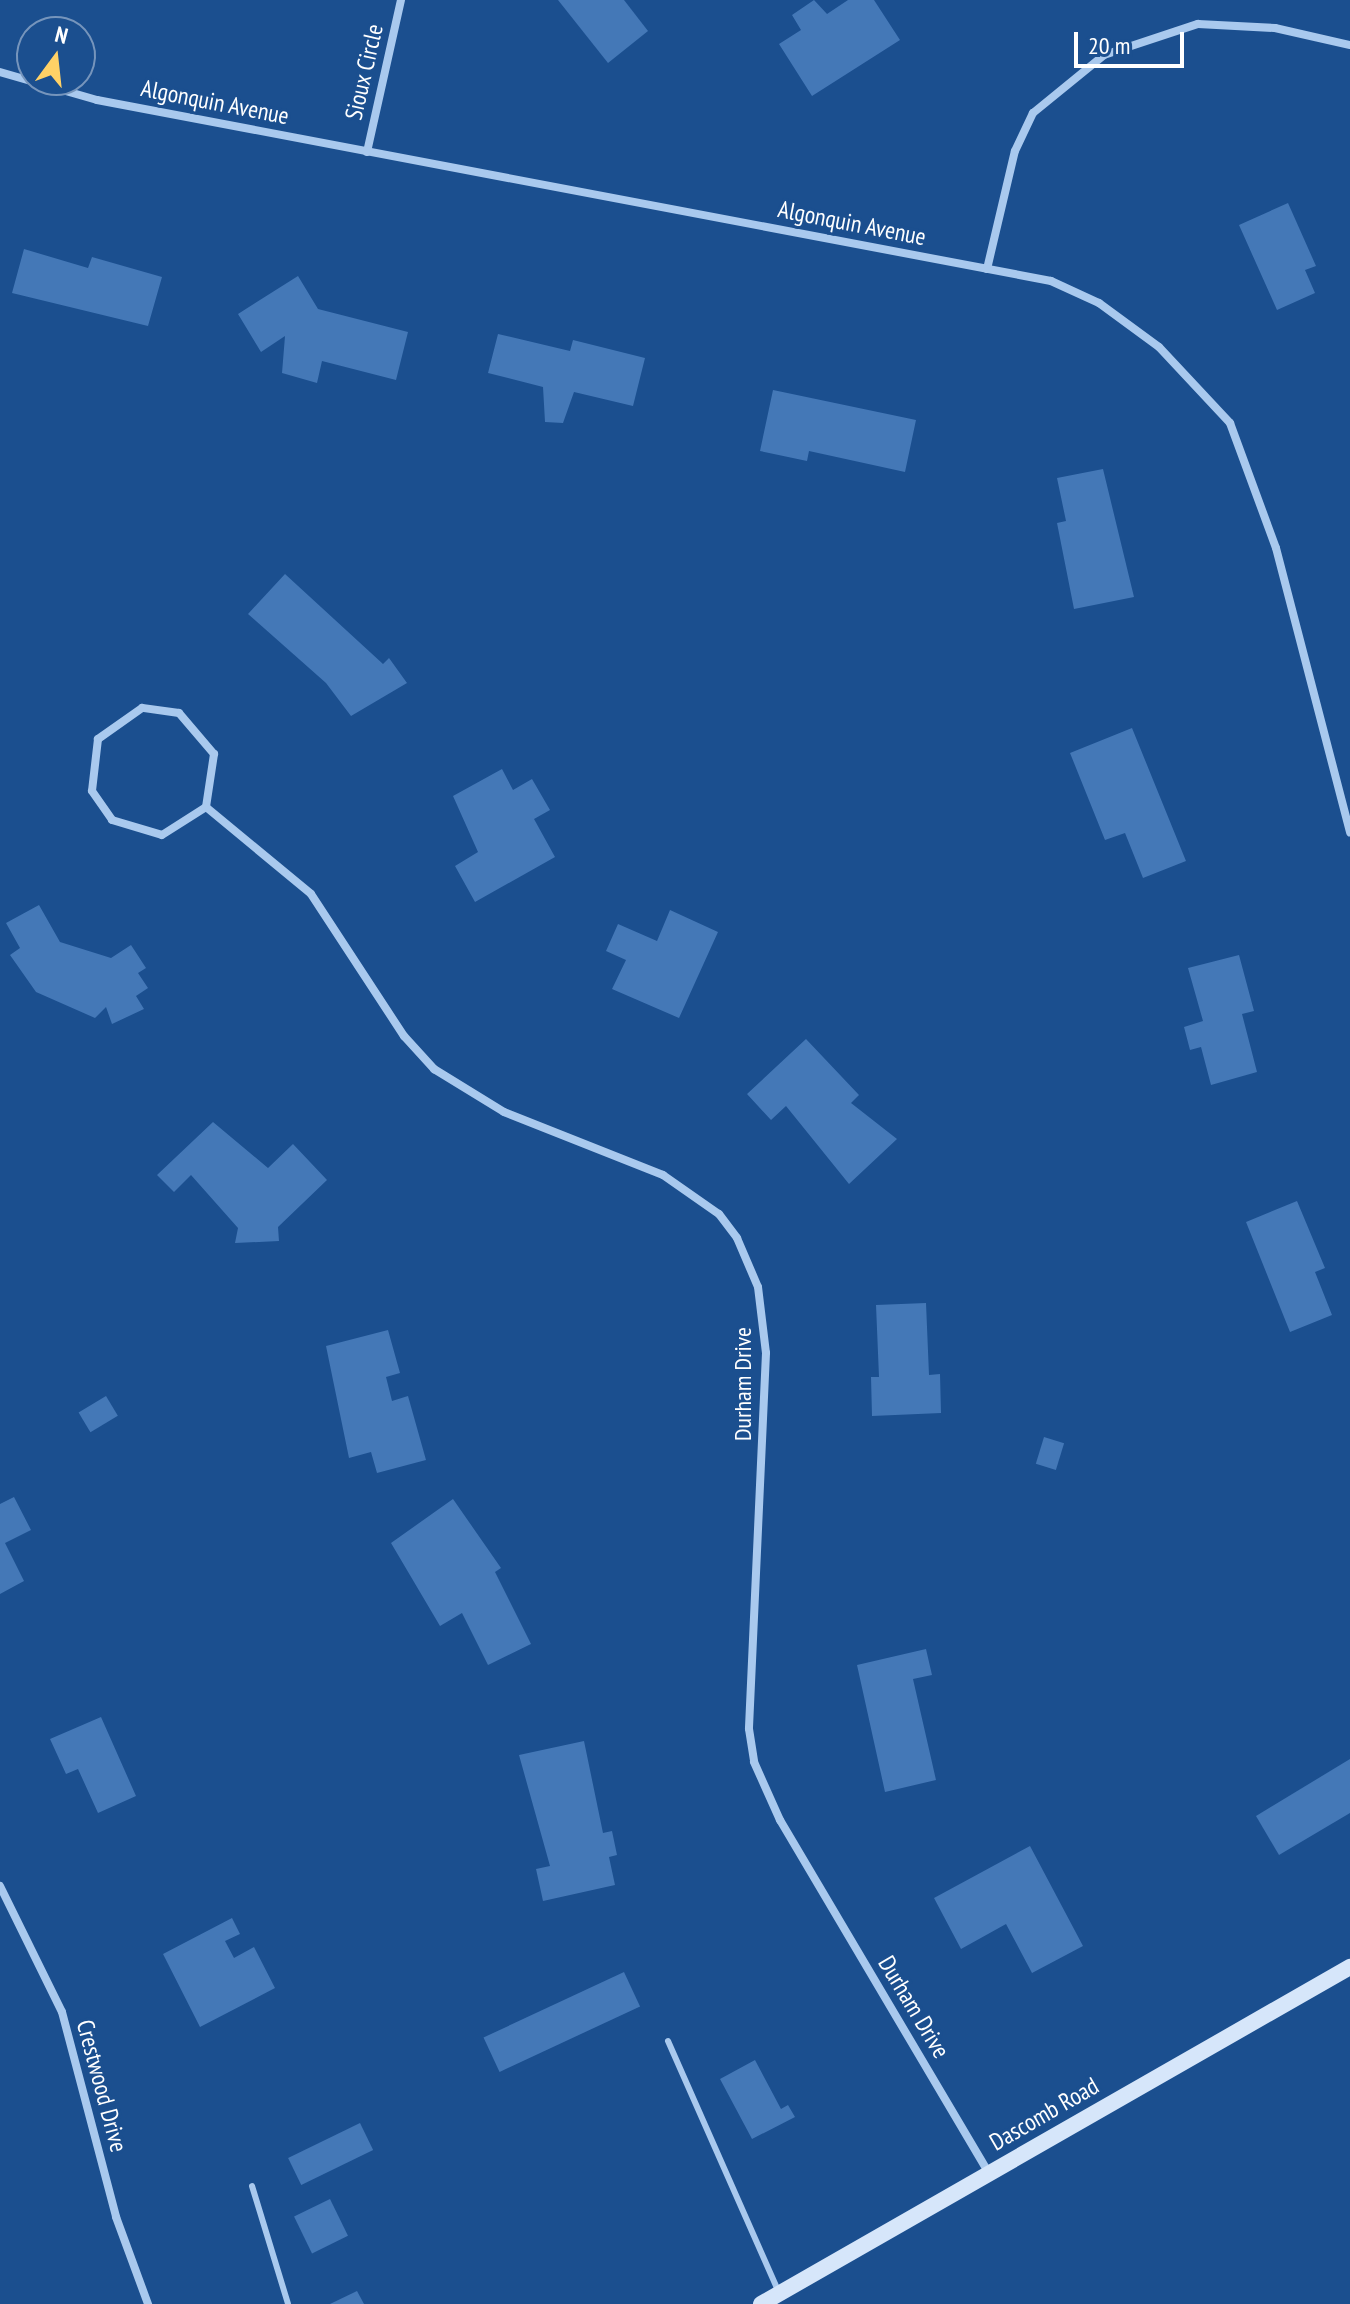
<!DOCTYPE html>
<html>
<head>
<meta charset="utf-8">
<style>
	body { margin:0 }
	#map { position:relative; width:1350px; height:2304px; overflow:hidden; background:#1b4f8f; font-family:"PT Sans Narrow",sans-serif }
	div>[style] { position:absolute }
	.building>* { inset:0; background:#4478b7; transform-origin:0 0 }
	.lane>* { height:6px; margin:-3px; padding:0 3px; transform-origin:3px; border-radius:3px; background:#a9c9ee }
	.street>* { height:8px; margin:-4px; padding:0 4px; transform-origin:4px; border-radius:4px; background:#a9c9ee }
	.secondary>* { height:16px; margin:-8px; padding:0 8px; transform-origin:8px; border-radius:8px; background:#d6e6fa }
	span { translate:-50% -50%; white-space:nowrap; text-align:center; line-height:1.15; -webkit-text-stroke:6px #1b4f8f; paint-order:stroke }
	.street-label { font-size:24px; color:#fff }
	.north { position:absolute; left:16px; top:16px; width:80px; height:80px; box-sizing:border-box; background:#1b4f8f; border:2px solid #7695bc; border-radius:50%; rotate:15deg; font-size:22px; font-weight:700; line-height:32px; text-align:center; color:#fff }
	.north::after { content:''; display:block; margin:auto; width:28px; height:36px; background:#ffd166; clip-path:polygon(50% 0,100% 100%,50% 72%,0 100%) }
	.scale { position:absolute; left:1074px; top:32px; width:110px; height:36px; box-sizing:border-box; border:4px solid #fff; border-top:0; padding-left:10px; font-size:24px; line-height:28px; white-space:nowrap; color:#fff; -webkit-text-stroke:6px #1b4f8f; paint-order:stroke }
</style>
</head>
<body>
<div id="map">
	<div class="building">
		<i style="clip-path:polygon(558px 0,624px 0,648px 31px,608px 63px)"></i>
		<i style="clip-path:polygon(814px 0,827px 14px,848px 0,874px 0,900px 40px,812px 96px,779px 44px,801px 30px,792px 15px)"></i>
		<i style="clip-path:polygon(1288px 203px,1316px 266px,1305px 270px,1315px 293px,1277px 310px,1239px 225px)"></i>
		<i style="clip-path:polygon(24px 249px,88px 268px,92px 257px,162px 277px,148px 326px,12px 293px)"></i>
		<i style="clip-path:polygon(298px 276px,318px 309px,408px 332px,396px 380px,322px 361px,317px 383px,282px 373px,285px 336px,261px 352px,238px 314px)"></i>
		<i style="clip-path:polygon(498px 334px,570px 351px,573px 340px,645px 358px,633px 406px,574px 392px,563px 423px,545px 422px,543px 387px,488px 373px)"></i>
		<i style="clip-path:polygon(773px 390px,916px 420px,905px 472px,809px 451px,807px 461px,760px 451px)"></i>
		<i style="clip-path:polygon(1103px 469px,1134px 597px,1074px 609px,1057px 523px,1066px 521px,1057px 478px)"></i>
		<i style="clip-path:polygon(285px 574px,383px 664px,389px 658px,407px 683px,351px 716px,326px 683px,248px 614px)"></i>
		<i style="clip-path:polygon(1132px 728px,1186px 861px,1143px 878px,1125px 833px,1105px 840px,1070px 753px)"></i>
		<i style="clip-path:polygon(502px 769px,513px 790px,532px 779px,550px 810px,534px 819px,555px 857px,475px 902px,455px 866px,478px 852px,453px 796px)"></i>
		<i style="clip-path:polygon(39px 905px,60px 942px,111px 958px,131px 945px,146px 968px,138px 973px,148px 988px,136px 996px,144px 1009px,112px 1024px,106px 1007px,95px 1018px,36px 992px,10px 955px,20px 948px,6px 923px)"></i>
		<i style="clip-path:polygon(670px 910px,718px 932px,679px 1018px,612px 989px,626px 960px,606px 951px,618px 924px,657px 941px)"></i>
		<i style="clip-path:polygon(1239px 955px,1254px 1011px,1242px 1014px,1257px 1072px,1211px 1085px,1201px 1047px,1190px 1050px,1184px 1027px,1203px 1021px,1188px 968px)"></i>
		<i style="clip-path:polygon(806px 1039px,859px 1095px,851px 1103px,897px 1139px,849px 1184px,786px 1106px,771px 1120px,747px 1094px)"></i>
		<i style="clip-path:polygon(213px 1122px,268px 1168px,293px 1144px,327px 1180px,278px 1227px,279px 1241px,235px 1243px,238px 1228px,191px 1175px,174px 1192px,157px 1175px)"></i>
		<i style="clip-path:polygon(1297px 1201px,1325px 1268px,1315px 1272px,1332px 1315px,1290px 1332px,1246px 1222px)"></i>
		<i style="clip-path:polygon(926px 1303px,929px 1375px,940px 1374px,941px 1413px,872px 1416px,871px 1377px,879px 1377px,876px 1305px)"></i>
		<i style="clip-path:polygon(388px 1330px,400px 1373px,386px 1377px,392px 1401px,408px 1396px,426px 1460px,377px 1473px,371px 1452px,349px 1458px,326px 1346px)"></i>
		<i style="left:106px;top:1396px;width:23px;height:32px;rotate:59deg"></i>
		<i style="left:1044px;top:1437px;width:21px;height:28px;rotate:17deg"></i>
		<i style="clip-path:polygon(14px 1497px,31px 1530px,5px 1543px,24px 1581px,0 1594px,0 1504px)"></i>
		<i style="clip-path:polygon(453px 1499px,501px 1568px,495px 1572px,531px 1644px,488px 1665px,462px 1613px,440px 1626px,391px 1543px)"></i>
		<i style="clip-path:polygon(926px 1649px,932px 1675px,913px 1679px,936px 1780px,885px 1792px,857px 1665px)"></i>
		<i style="clip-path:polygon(101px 1717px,136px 1796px,98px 1813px,78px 1769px,66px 1774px,50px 1739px)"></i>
		<i style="clip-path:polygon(584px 1741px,603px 1833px,612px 1831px,617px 1855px,609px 1857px,615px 1885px,543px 1901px,536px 1869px,550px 1866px,519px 1755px)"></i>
		<i style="clip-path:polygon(1350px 1759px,1350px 1813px,1279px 1855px,1256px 1816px)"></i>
		<i style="clip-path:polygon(1030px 1846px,1083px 1946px,1032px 1973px,1006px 1924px,961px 1949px,934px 1898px)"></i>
		<i style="clip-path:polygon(232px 1918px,240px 1934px,225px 1941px,234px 1958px,254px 1947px,275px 1988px,200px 2027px,163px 1954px)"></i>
		<i style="left:624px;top:1972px;width:38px;height:155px;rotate:65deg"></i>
		<i style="clip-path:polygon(755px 2060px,781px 2109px,788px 2105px,795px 2117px,752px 2139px,720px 2079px)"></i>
		<i style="left:360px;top:2123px;width:30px;height:80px;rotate:64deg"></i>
		<i style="left:330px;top:2199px;width:41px;height:40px;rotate:64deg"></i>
		<i style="clip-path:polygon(357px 2291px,364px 2304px,330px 2304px)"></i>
	</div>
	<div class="lane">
		<i style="left:668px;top:2041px;width:272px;rotate:66.2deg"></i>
		<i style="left:252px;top:2186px;width:123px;rotate:73deg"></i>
	</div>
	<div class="street">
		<i style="left:0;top:72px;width:101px;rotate:16.1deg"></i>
		<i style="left:97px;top:100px;width:971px;rotate:10.74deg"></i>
		<i style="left:1051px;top:281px;width:53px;rotate:24.6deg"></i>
		<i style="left:1099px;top:303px;width:74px;rotate:36.3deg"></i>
		<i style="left:1159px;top:347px;width:104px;rotate:46.9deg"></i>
		<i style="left:1230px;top:423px;width:133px;rotate:69.8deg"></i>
		<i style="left:1276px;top:548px;width:294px;rotate:75.4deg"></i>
		<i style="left:367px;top:152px;width:156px;rotate:-77.4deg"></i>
		<i style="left:987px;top:269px;width:121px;rotate:-76.7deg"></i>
		<i style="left:1015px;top:151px;width:42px;rotate:-64.7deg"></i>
		<i style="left:1033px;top:113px;width:92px;rotate:-39.2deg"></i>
		<i style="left:1104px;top:55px;width:99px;rotate:-18.3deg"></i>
		<i style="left:1198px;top:24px;width:77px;rotate:3deg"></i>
		<i style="left:1275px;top:28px;width:77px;rotate:12.8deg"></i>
		<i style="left:206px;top:807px;width:54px;rotate:-81.4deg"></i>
		<i style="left:214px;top:754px;width:54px;rotate:-130.5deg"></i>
		<i style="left:179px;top:713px;width:37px;rotate:-172deg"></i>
		<i style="left:142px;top:708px;width:54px;rotate:144.8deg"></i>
		<i style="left:98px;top:739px;width:52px;rotate:96.6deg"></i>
		<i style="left:92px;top:791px;width:35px;rotate:55deg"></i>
		<i style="left:112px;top:820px;width:52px;rotate:16.7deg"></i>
		<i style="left:162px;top:835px;width:52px;rotate:-32.5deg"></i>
		<i style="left:206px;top:807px;width:136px;rotate:39.6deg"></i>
		<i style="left:311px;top:894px;width:170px;rotate:56.8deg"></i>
		<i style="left:404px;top:1036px;width:45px;rotate:47.7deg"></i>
		<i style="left:434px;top:1069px;width:82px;rotate:31.6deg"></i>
		<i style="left:504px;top:1112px;width:171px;rotate:21.6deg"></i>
		<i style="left:663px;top:1175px;width:68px;rotate:34.9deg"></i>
		<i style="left:719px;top:1214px;width:30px;rotate:53deg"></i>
		<i style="left:737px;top:1238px;width:53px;rotate:66.8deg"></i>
		<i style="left:758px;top:1287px;width:66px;rotate:83.1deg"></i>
		<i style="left:766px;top:1353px;width:376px;rotate:92.6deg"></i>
		<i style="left:749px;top:1729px;width:33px;rotate:81deg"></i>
		<i style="left:754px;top:1762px;width:64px;rotate:65.9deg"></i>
		<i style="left:780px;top:1820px;width:410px;rotate:59.4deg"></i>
		<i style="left:0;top:1886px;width:140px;rotate:63.8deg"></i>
		<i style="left:62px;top:2012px;width:212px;rotate:75.2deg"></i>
		<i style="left:116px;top:2217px;width:93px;rotate:69.8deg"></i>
	</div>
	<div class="secondary">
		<i style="left:761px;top:2304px;width:679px;rotate:-29.78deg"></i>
	</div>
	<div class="street-label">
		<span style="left:364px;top:72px;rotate:-77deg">Sioux Circle</span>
		<span style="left:215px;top:102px;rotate:11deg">Algonquin Avenue</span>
		<span style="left:852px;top:223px;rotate:11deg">Algonquin Avenue</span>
		<span style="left:743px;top:1384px;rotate:-90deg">Durham Drive</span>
		<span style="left:914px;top:2007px;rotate:59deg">Durham Drive</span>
		<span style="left:102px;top:2086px;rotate:75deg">Crestwood Drive</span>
		<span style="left:1044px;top:2114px;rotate:-30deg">Dascomb Road</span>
	</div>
	<div class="north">N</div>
	<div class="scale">20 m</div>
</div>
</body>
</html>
